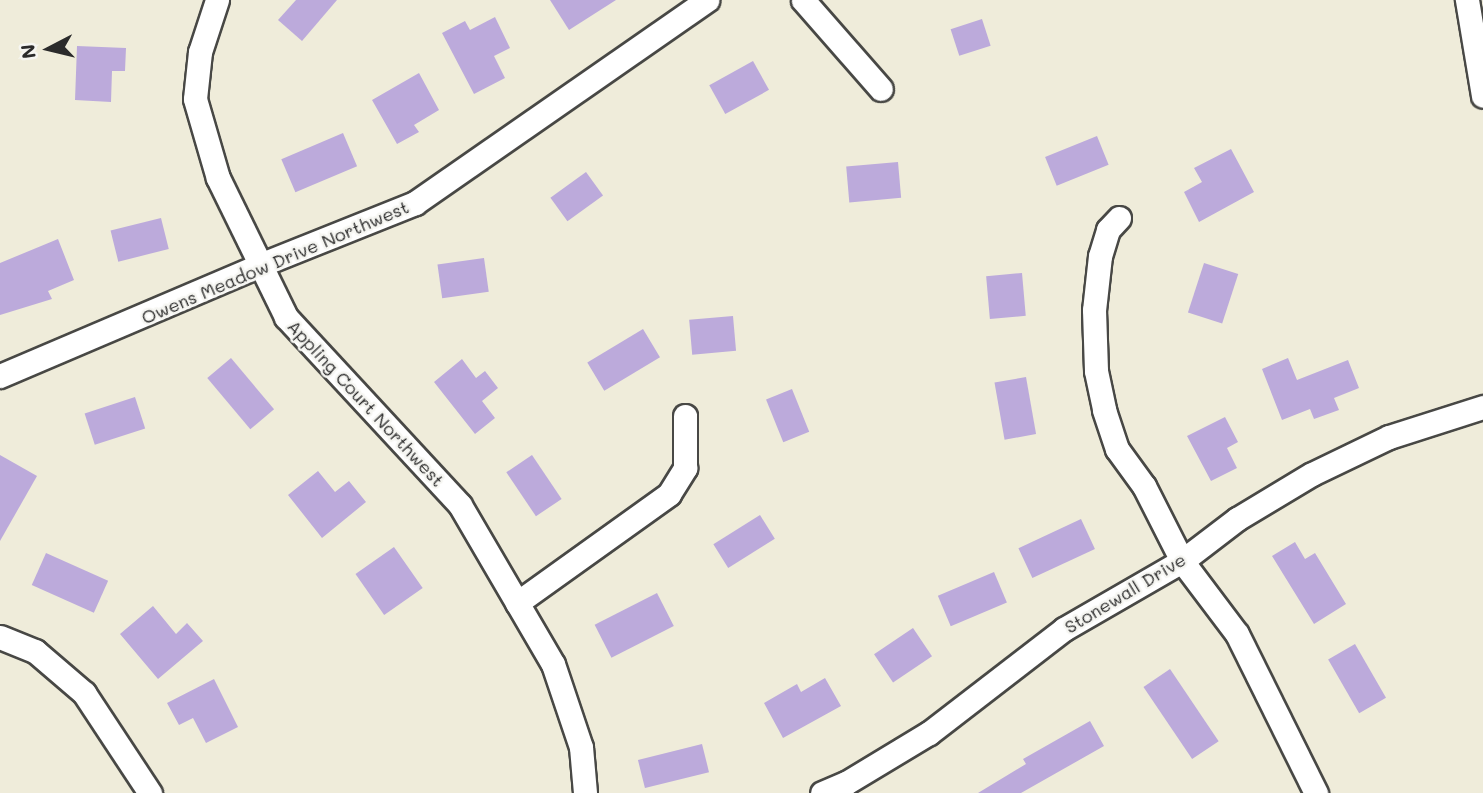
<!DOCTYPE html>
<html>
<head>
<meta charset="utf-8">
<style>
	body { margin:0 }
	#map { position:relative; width:1483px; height:793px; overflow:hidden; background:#efecda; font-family:Mali,sans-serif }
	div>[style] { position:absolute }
	.building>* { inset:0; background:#bcaadb; transform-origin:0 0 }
	.roads { filter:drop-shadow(2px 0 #484845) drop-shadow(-2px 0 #484845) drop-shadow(0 2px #484845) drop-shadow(0 -2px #484845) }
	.minor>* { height:23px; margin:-11.5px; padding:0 11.5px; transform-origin:11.5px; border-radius:11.5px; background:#fff }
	span { translate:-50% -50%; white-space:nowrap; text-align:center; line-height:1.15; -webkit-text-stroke:5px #f6f6f2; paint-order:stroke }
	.street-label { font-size:18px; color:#2b2b2b }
	.north { position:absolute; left:14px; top:14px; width:70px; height:70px; -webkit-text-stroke:5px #f6f6f2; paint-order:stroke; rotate:263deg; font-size:19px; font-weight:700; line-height:28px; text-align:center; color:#2b2b2b }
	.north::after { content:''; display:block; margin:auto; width:24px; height:32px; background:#2b2b2b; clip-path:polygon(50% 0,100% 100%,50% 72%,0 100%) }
</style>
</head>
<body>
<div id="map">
	<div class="building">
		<i style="clip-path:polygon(296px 0,337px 0,302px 41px,278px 20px)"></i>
		<i style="clip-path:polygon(550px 0,616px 0,569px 30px)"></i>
		<i style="clip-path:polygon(495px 17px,510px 48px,494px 56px,505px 78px,474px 94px,442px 33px,465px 21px,470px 30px)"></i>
		<i style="left:982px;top:19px;width:28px;height:33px;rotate:72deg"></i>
		<i style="clip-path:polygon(77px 46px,126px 48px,125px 71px,112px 71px,111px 102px,75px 100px)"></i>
		<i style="left:753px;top:61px;width:33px;height:50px;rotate:61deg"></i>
		<i style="clip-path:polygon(419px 73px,439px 110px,414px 125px,419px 132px,397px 144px,372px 100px)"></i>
		<i style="left:343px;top:133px;width:36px;height:67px;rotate:67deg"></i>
		<i style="left:1097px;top:136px;width:31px;height:56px;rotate:68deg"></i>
		<i style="clip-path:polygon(1231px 149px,1254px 192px,1199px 222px,1184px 192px,1202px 182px,1194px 168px)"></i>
		<i style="left:898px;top:162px;width:36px;height:52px;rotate:85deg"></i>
		<i style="left:586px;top:172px;width:29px;height:44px;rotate:54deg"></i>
		<i style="left:161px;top:218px;width:32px;height:52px;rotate:76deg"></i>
		<i style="clip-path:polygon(58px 239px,74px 280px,48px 291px,52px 299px,0 315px,0 263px)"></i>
		<i style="left:484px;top:258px;width:34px;height:47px;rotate:82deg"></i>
		<i style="left:1204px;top:263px;width:36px;height:52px;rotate:18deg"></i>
		<i style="left:1022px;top:273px;width:43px;height:36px;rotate:85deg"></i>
		<i style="left:733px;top:316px;width:35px;height:44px;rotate:85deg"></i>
		<i style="left:643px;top:329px;width:33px;height:65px;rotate:59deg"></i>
		<i style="left:231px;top:358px;width:67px;height:31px;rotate:50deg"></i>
		<i style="clip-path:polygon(1288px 358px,1297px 380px,1348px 360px,1359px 388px,1334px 398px,1339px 410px,1314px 419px,1310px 409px,1282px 420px,1262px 369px)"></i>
		<i style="clip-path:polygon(462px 359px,476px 378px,485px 371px,498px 388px,482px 401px,495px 418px,475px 434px,434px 382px)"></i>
		<i style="left:1026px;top:377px;width:58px;height:32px;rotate:80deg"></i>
		<i style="left:792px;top:389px;width:46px;height:28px;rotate:68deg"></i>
		<i style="left:135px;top:397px;width:33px;height:53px;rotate:72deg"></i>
		<i style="clip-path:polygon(1225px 417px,1238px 442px,1227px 448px,1237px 468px,1211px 481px,1187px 436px)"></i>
		<i style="clip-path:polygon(0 455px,37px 476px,0 541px)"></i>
		<i style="left:532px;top:455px;width:53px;height:31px;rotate:56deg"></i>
		<i style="clip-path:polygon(318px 471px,335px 492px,349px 481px,366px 502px,322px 538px,288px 495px)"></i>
		<i style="left:760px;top:515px;width:28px;height:55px;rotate:58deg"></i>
		<i style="left:1081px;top:519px;width:33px;height:69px;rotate:65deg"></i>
		<i style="clip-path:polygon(1295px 542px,1305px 559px,1315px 553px,1346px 604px,1314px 624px,1272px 556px)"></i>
		<i style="left:394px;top:547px;width:50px;height:47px;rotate:55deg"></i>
		<i style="left:46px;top:553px;width:68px;height:35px;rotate:24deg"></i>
		<i style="left:994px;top:572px;width:33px;height:61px;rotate:67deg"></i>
		<i style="left:657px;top:593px;width:37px;height:70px;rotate:63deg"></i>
		<i style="clip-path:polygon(153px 606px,176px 634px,187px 623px,203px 641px,158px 679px,120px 634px)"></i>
		<i style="left:913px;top:628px;width:34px;height:47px;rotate:56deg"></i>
		<i style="left:1355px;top:644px;width:62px;height:31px;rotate:60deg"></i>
		<i style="left:1170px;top:669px;width:87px;height:32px;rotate:56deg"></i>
		<i style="clip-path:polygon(825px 678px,841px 706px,783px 738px,764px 703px,797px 684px,801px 692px)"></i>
		<i style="clip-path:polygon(214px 679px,238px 727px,206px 743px,193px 718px,179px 725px,167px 703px)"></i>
		<i style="clip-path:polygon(1090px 721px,1104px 746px,1021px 793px,978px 793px,1026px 764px,1023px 759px)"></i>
		<i style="left:702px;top:744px;width:29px;height:66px;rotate:76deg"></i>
	</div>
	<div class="roads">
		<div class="minor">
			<i style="left:217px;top:0;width:55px;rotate:108.1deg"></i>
			<i style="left:200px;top:52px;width:47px;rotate:96.1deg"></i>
			<i style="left:195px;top:99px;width:82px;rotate:73.8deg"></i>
			<i style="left:218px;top:178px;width:155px;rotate:63.9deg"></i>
			<i style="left:286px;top:317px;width:256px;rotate:47.2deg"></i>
			<i style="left:460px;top:505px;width:184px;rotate:59.7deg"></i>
			<i style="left:553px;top:664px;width:88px;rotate:71.4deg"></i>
			<i style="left:581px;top:747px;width:46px;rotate:85deg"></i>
			<i style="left:803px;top:0;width:118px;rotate:48.8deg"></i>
			<i style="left:1467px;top:0;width:97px;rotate:80.5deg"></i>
			<i style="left:1119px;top:218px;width:16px;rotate:133deg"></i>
			<i style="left:1108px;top:230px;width:27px;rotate:107deg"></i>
			<i style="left:1100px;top:256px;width:54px;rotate:96.3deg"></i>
			<i style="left:1094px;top:310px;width:61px;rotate:88.1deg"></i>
			<i style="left:1096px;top:371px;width:40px;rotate:78deg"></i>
			<i style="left:1104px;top:410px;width:41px;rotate:71.6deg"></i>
			<i style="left:1117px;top:449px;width:46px;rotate:53.9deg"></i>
			<i style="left:1144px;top:486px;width:84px;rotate:63.1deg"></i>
			<i style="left:1182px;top:561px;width:91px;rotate:53deg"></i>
			<i style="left:1237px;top:634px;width:178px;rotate:63.6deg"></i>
			<i style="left:0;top:376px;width:283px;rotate:-23.1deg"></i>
			<i style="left:260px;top:265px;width:167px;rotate:-21.8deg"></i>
			<i style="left:415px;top:203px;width:356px;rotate:-34.8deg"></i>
			<i style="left:517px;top:603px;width:187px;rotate:-35.6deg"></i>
			<i style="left:669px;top:494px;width:31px;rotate:-58deg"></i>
			<i style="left:685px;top:468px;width:52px;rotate:-90deg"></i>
			<i style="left:0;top:637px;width:38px;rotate:22deg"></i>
			<i style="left:35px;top:651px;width:65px;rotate:40.6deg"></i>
			<i style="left:84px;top:693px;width:120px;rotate:56.6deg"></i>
			<i style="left:822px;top:793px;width:26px;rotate:-23deg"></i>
			<i style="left:846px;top:783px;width:97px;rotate:-31.1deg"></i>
			<i style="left:929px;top:733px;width:170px;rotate:-37.6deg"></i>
			<i style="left:1064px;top:629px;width:136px;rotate:-30deg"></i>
			<i style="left:1182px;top:561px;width:69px;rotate:-37.4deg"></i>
			<i style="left:1237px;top:519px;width:87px;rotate:-31deg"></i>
			<i style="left:1312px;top:474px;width:85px;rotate:-25.7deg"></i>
			<i style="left:1389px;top:437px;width:99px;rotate:-17.7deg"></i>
		</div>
	</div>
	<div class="street-label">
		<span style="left:275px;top:262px;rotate:-23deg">Owens Meadow Drive Northwest</span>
		<span style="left:366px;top:403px;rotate:47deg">Appling Court Northwest</span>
		<span style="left:1125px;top:593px;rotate:-31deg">Stonewall Drive</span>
	</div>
	<div class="north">N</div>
</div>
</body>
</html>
